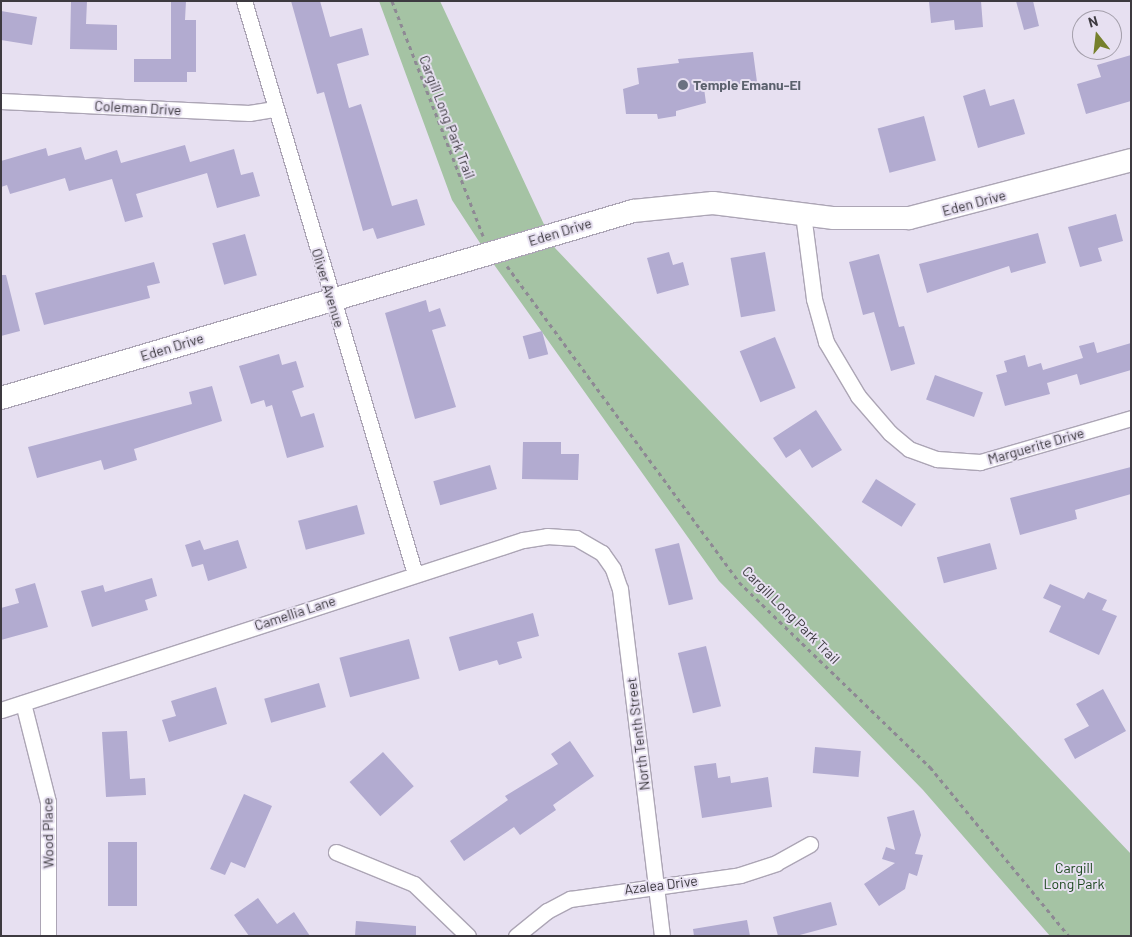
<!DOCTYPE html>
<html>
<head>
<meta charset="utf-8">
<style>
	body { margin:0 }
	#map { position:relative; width:1132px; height:937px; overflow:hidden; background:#e7e0f1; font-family:Barlow,sans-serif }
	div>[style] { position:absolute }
	.green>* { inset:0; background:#a5c3a4 }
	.building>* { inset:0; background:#b2abd0; transform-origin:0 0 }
	.path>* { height:3px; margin-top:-1.5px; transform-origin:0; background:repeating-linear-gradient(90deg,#8e8994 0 4px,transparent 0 8px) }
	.roads { filter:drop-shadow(1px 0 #aca5b5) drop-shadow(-1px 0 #aca5b5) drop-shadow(0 1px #aca5b5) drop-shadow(0 -1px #aca5b5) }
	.street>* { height:15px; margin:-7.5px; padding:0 7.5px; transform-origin:7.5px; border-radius:7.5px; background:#fff }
	.secondary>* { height:22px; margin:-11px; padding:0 11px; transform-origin:11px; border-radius:11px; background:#fff }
	.dots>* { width:14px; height:14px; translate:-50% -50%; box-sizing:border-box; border:2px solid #e7e0f1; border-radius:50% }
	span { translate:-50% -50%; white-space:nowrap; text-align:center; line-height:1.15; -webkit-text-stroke:4px #e7e0f1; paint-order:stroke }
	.worship-label { font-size:14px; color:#5b616d; font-weight:700 }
	.left { translate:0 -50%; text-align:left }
	.street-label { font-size:14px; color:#3d3a40 }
	.park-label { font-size:14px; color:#1c471e }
	.frame { position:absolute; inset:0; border:2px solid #3d3a40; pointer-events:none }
	.north { position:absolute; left:1072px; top:10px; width:50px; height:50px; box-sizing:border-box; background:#e7e0f1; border:1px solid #a39eaa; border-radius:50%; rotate:344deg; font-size:14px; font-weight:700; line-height:20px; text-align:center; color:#3d3a40 }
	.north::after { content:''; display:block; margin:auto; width:18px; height:22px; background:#76802c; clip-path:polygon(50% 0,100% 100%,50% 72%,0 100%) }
</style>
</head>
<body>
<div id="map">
	<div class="green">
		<i style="clip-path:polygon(379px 1px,440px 1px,555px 248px,1131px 854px,1131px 936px,1050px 936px,923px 790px,719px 581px,495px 266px,452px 200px)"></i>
	</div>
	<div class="building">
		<i style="clip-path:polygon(71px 1px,87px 1px,86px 24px,117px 25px,117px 50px,70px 49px)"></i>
		<i style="clip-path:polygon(171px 1px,186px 1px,185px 20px,196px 20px,196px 72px,187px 72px,187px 82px,134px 82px,134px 59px,171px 59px)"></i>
		<i style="clip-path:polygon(291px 1px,320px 1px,330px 37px,362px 28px,369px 55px,337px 64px,349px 108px,361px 104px,392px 206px,417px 199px,425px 225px,377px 239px,373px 228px,363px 231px,324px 92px,317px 94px)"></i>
		<i style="clip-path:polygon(929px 1px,981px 1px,983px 27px,955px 30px,954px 20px,931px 23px)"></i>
		<i style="clip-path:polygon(1016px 1px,1033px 1px,1039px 26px,1024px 30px)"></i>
		<i style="clip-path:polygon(1px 11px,37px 17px,32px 45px,1px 40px)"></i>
		<i style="clip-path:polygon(753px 52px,757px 82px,704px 88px,706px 103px,676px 111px,676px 116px,658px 119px,657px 114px,626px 114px,623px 89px,639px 84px,637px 68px,679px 63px,678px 59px)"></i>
		<i style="clip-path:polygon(1131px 55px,1131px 101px,1086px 114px,1077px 84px,1101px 77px,1097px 65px)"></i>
		<i style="clip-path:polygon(985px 89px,990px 106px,1014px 99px,1025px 134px,978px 148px,963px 96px)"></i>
		<i style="left:924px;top:116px;width:46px;height:48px;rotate:75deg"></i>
		<i style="clip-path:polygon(185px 145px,190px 162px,234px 149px,241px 175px,253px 172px,260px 196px,217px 208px,207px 173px,136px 194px,143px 217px,125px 222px,112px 179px,69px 191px,65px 178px,10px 194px,7px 185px,1px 187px,1px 161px,46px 148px,48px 156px,81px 147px,85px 160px,117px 150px,121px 163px)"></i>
		<i style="clip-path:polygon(1116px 214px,1123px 241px,1098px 248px,1102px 261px,1080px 267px,1068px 227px)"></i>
		<i style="clip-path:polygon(1038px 233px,1046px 263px,1011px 273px,1009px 266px,927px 293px,919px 264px)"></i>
		<i style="left:245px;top:234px;width:43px;height:34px;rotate:74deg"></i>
		<i style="clip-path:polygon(669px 252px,673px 265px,683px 262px,689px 285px,657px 294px,647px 258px)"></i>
		<i style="left:765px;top:252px;width:60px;height:35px;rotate:80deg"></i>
		<i style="clip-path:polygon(879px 254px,899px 327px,904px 326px,915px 364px,891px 371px,874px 312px,863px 315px,849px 262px)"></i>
		<i style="clip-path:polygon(154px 262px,160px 283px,147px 286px,150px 298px,44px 325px,35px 293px)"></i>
		<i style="clip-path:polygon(1px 275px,6px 275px,20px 331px,1px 336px)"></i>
		<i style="clip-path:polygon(426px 300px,429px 312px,440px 308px,446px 326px,432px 330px,456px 407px,415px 419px,385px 313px)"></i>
		<i style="left:542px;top:331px;width:24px;height:20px;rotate:75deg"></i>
		<i style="left:775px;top:337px;width:55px;height:38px;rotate:68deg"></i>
		<i style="clip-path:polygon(1094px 342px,1097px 353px,1131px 343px,1131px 370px,1080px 385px,1077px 374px,1047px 383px,1050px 394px,1005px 406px,996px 375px,1007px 372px,1004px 361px,1025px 355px,1028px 367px,1041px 363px,1043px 370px,1083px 358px,1079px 346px)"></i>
		<i style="clip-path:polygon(279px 354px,282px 365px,296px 361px,304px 387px,292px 391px,301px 417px,314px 413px,324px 447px,287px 458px,272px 405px,266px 407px,264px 400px,251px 404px,239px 366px)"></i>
		<i style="left:935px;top:375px;width:51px;height:26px;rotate:20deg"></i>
		<i style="clip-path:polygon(212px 386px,222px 421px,134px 449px,137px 460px,104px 470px,101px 460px,37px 478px,28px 447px,192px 404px,189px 392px)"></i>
		<i style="clip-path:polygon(816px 410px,842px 450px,812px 468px,800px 449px,786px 458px,773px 438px)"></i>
		<i style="clip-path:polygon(523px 442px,561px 442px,561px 454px,579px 454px,578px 480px,522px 479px)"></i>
		<i style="left:490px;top:465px;width:25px;height:59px;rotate:74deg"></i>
		<i style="clip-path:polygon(1131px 467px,1131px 494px,1075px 510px,1077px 519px,1020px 535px,1010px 498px)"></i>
		<i style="left:876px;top:479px;width:47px;height:27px;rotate:32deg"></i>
		<i style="left:357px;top:505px;width:30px;height:61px;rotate:75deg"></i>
		<i style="clip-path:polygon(200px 540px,204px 550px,238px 540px,247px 568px,208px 581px,203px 564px,192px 567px,185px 545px)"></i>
		<i style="left:679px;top:543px;width:58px;height:25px;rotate:76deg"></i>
		<i style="left:990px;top:543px;width:27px;height:55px;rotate:75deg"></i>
		<i style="clip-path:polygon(152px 578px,157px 596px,145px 600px,148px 610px,92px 627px,81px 591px,103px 585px,105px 592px)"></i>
		<i style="clip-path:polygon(35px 583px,48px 627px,1px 640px,1px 608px,19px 603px,15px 589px)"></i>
		<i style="clip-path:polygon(1050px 584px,1084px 599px,1088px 592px,1107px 600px,1102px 610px,1117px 616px,1099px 655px,1049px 632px,1061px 606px,1043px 598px)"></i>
		<i style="clip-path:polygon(533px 613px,539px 636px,517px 642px,522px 658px,499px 665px,497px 660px,459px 671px,449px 637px)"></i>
		<i style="left:409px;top:639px;width:41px;height:72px;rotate:75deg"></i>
		<i style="left:706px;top:646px;width:62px;height:29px;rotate:76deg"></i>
		<i style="left:319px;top:683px;width:25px;height:57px;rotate:74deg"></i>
		<i style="clip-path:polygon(216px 687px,227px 724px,169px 742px,162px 720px,176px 716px,171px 701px)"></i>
		<i style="clip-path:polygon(1103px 689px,1126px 731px,1075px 759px,1064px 739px,1089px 726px,1076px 704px)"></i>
		<i style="clip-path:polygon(127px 731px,130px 779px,145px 778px,146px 795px,106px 797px,102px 732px)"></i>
		<i style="clip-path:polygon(570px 741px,594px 776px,553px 805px,556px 810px,520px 835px,514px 827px,464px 861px,450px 841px,508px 800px,505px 796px,558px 764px,551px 754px)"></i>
		<i style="left:815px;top:747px;width:46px;height:26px;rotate:5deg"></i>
		<i style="left:383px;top:752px;width:46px;height:45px;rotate:48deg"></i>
		<i style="clip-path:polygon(716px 763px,718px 778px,730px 776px,731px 783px,768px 777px,772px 807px,702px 818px,694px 766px)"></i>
		<i style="clip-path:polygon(244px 794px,272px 806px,245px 868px,231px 862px,225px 875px,210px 869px)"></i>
		<i style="clip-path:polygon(914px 810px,921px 835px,915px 854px,923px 855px,917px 876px,909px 873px,905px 889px,879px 906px,864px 884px,895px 863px,882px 859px,886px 847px,895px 850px,887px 817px)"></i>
		<i style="left:108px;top:842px;width:29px;height:64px"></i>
		<i style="clip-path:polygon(258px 898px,277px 924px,294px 912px,310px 936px,249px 936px,234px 915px)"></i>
		<i style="clip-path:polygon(831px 902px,837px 925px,796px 936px,778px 936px,773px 917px)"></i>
		<i style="clip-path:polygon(747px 920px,750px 936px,694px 936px,693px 929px)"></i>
		<i style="clip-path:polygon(356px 921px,416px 926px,416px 936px,355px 936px)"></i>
	</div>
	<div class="path">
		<i style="left:392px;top:1px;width:252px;rotate:68.8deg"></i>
		<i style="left:507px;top:266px;width:392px;rotate:53.7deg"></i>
		<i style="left:739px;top:582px;width:266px;rotate:44.1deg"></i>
		<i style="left:930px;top:767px;width:219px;rotate:50.6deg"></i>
	</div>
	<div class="roads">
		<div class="street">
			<i style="left:244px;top:1px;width:598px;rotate:73.38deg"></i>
			<i style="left:1px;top:101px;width:248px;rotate:2.8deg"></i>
			<i style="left:249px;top:113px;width:26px;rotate:-9deg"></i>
			<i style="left:803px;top:214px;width:86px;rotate:82.6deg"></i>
			<i style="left:814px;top:299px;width:45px;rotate:74.4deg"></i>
			<i style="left:826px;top:342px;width:63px;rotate:59.3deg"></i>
			<i style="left:858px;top:396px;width:49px;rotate:49.1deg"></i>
			<i style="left:890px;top:433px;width:25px;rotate:40deg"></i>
			<i style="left:909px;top:449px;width:30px;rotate:20deg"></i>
			<i style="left:937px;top:459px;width:43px;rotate:4deg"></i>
			<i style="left:980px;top:462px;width:157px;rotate:-16.2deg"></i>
			<i style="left:23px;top:703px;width:102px;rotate:75.8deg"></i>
			<i style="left:48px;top:802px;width:134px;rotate:90deg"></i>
			<i style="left:1px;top:710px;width:549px;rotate:-18.04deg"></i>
			<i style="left:523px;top:540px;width:24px;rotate:-9deg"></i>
			<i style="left:547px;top:536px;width:29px;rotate:4deg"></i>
			<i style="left:576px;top:538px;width:30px;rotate:30deg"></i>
			<i style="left:602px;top:553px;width:19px;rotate:55deg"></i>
			<i style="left:613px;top:569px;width:21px;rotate:71deg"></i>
			<i style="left:620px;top:589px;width:350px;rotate:83.1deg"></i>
			<i style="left:336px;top:852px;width:84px;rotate:22.3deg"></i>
			<i style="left:414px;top:884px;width:75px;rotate:43.9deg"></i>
			<i style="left:516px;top:936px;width:40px;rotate:-39deg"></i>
			<i style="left:547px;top:911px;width:26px;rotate:-28deg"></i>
			<i style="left:570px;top:899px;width:172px;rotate:-8deg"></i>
			<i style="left:740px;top:875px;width:38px;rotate:-18deg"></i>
			<i style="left:776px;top:863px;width:39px;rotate:-29deg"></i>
		</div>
		<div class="secondary">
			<i style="left:1px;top:398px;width:659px;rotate:-16.48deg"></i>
			<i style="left:633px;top:211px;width:80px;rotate:-5.7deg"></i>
			<i style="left:713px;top:203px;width:122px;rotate:7.1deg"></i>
			<i style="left:834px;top:218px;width:75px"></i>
			<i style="left:909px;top:218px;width:229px;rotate:-14.6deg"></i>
		</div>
	</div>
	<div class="dots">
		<i style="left:683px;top:85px;background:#6b7280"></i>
	</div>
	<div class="worship-label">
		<span class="left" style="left:693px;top:85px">Temple Emanu-El</span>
	</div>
	<div class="street-label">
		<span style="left:138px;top:108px;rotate:3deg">Coleman Drive</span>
		<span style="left:447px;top:117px;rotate:69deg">Cargill Long Park Trail</span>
		<span style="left:974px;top:203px;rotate:-15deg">Eden Drive</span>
		<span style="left:560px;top:232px;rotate:-17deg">Eden Drive</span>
		<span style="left:328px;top:288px;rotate:73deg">Oliver Avenue</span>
		<span style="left:172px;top:347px;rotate:-17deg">Eden Drive</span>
		<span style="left:1036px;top:446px;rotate:-16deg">Marguerite Drive</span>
		<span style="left:295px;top:613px;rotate:-18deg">Camellia Lane</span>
		<span style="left:791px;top:615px;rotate:45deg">Cargill Long Park Trail</span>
		<span style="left:638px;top:734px;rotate:-97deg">North Tenth Street</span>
		<span style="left:48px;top:833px;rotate:-91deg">Wood Place</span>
		<span style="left:661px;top:885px;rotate:-7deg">Azalea Drive</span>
	</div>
	<div class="park-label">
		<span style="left:1074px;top:876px">Cargill<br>Long Park</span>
	</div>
	<div class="frame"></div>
	<div class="north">N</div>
</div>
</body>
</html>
